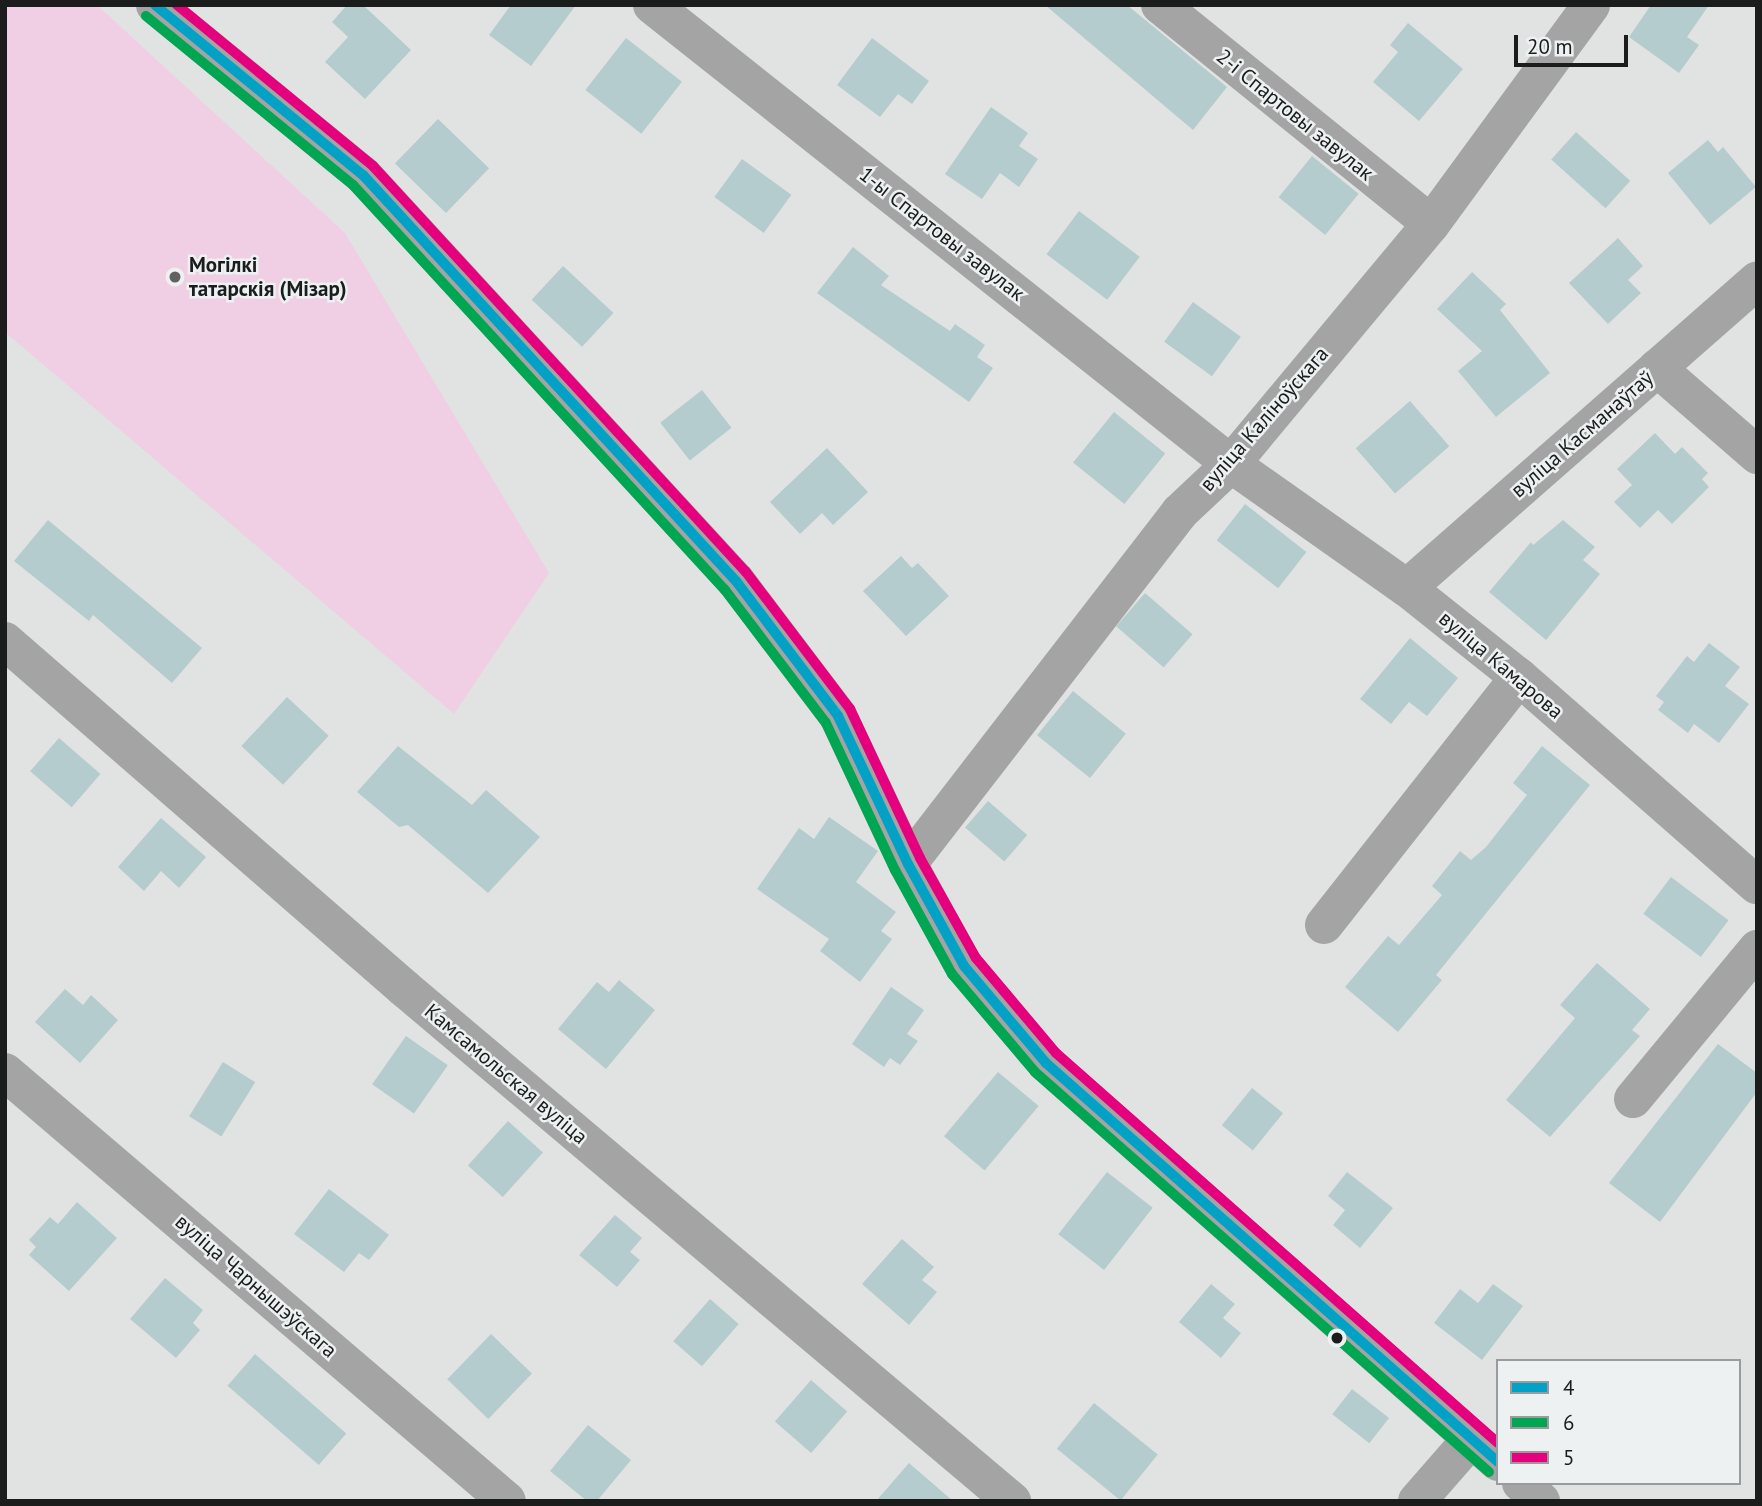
<!DOCTYPE html>
<html>
<head>
<meta charset="utf-8">
<style>
	body { margin:0 }
	#map { position:relative; width:1762px; height:1506px; overflow:hidden; background:#e1e3e3; font-family:"PT Sans",sans-serif }
	div>[style] { position:absolute }
	.green>* { inset:0; background:#f0cee4 }
	.building>* { inset:0; background:#b4cccd; transform-origin:0 0 }
	.minor>* { height:38px; margin:-19px; padding:0 19px; transform-origin:19px; border-radius:19px; background:#a4a4a4 }
	.bus-1>* { height:10px; margin:-5px; padding:0 5px; transform-origin:5px; border-radius:5px; background:#01a2c5 }
	.bus-2>* { height:10px; margin:-5px; padding:0 5px; transform-origin:5px; border-radius:5px; background:#00a651 }
	.bus-3>* { height:10px; margin:-5px; padding:0 5px; transform-origin:5px; border-radius:5px; background:#e5007d }
	.dots>* { width:19px; height:19px; translate:-50% -50%; box-sizing:border-box; border:4px solid #edf1f1; border-radius:50% }
	span { translate:-50% -50%; white-space:nowrap; text-align:center; line-height:1.15; -webkit-text-stroke:5px #edf1f1; paint-order:stroke }
	.street-label { font-size:21px; color:#1b1d1d }
	.poi-label { font-size:21px; color:#1b1d1d; font-weight:700 }
	.left { translate:0 -50%; text-align:left }
	.frame { position:absolute; inset:0; border:7px solid #1b1d1d; pointer-events:none }
	.legend { position:absolute; left:1496px; top:1359px; width:245px; height:126px; box-sizing:border-box; background:#edf1f1; border:2px solid #999c9c; margin:0; padding:9px 12px; list-style:none; font-size:21px; color:#1b1d1d }
	.legend li { display:flex; align-items:center; gap:14px; height:35px }
	.legend b { width:35px; border:2px solid #999c9c }
	.scale { position:absolute; left:1514px; top:35px; width:114px; height:32px; box-sizing:border-box; border:4px solid #1b1d1d; border-top:0; padding-left:9px; font-size:21px; line-height:24px; white-space:nowrap; color:#1b1d1d; -webkit-text-stroke:5px #edf1f1; paint-order:stroke }
</style>
</head>
<body>
<div id="map">
	<div class="green">
		<i style="clip-path:polygon(5px 5px,97px 5px,345px 233px,549px 573px,454px 714px,5px 332px)"></i>
	</div>
	<div class="building">
		<i style="clip-path:polygon(347px 5px,363px 5px,411px 50px,365px 99px,325px 62px,348px 37px,332px 22px)"></i>
		<i style="clip-path:polygon(511px 5px,576px 5px,531px 66px,489px 35px)"></i>
		<i style="clip-path:polygon(1045px 5px,1127px 5px,1227px 87px,1193px 130px)"></i>
		<i style="clip-path:polygon(1651px 5px,1709px 5px,1687px 37px,1699px 45px,1679px 73px,1629px 37px)"></i>
		<i style="clip-path:polygon(1408px 23px,1463px 69px,1419px 121px,1373px 82px,1398px 52px,1390px 45px)"></i>
		<i style="left:626px;top:38px;width:71px;height:66px;rotate:38deg"></i>
		<i style="clip-path:polygon(872px 38px,929px 81px,912px 104px,898px 94px,880px 117px,837px 85px)"></i>
		<i style="clip-path:polygon(991px 107px,1028px 133px,1019px 146px,1038px 159px,1019px 187px,1000px 173px,982px 199px,945px 174px)"></i>
		<i style="left:438px;top:119px;width:71px;height:62px;rotate:44deg"></i>
		<i style="left:1576px;top:132px;width:73px;height:37px;rotate:42deg"></i>
		<i style="clip-path:polygon(1708px 140px,1718px 152px,1723px 147px,1756px 187px,1710px 225px,1668px 173px)"></i>
		<i style="left:1312px;top:156px;width:60px;height:53px;rotate:39deg"></i>
		<i style="left:742px;top:159px;width:61px;height:47px;rotate:36deg"></i>
		<i style="left:1079px;top:211px;width:76px;height:54px;rotate:37deg"></i>
		<i style="clip-path:polygon(1618px 238px,1643px 266px,1628px 280px,1641px 293px,1608px 324px,1569px 283px)"></i>
		<i style="clip-path:polygon(853px 247px,889px 276px,881px 285px,950px 331px,955px 324px,985px 345px,977px 357px,993px 368px,969px 402px,817px 293px)"></i>
		<i style="left:563px;top:266px;width:69px;height:46px;rotate:43deg"></i>
		<i style="clip-path:polygon(1472px 272px,1506px 304px,1500px 310px,1550px 373px,1496px 417px,1458px 371px,1482px 351px,1437px 309px)"></i>
		<i style="left:1193px;top:302px;width:59px;height:49px;rotate:36deg"></i>
		<i style="left:702px;top:390px;width:48px;height:53px;rotate:52deg"></i>
		<i style="left:1410px;top:401px;width:60px;height:72px;rotate:49deg"></i>
		<i style="left:1114px;top:412px;width:66px;height:65px;rotate:39deg"></i>
		<i style="clip-path:polygon(1655px 433px,1675px 454px,1682px 447px,1708px 473px,1702px 479px,1709px 487px,1672px 524px,1658px 510px,1640px 528px,1614px 502px,1632px 485px,1617px 469px)"></i>
		<i style="clip-path:polygon(827px 448px,868px 492px,833px 525px,822px 513px,800px 534px,770px 502px)"></i>
		<i style="left:1245px;top:504px;width:78px;height:46px;rotate:38deg"></i>
		<i style="clip-path:polygon(48px 520px,202px 648px,172px 683px,93px 615px,89px 621px,14px 561px)"></i>
		<i style="clip-path:polygon(1563px 520px,1595px 547px,1583px 560px,1600px 574px,1546px 640px,1489px 592px,1531px 542px,1533px 545px)"></i>
		<i style="clip-path:polygon(901px 556px,912px 568px,918px 563px,949px 596px,906px 636px,863px 591px)"></i>
		<i style="left:1145px;top:593px;width:63px;height:44px;rotate:41deg"></i>
		<i style="clip-path:polygon(1410px 638px,1458px 678px,1427px 716px,1409px 702px,1391px 724px,1360px 699px)"></i>
		<i style="clip-path:polygon(1709px 643px,1740px 667px,1725px 686px,1749px 704px,1719px 743px,1694px 724px,1688px 733px,1658px 710px,1664px 702px,1656px 696px,1687px 656px,1694px 662px)"></i>
		<i style="left:1073px;top:691px;width:68px;height:57px;rotate:39deg"></i>
		<i style="left:287px;top:697px;width:57px;height:67px;rotate:43deg"></i>
		<i style="left:59px;top:738px;width:55px;height:44px;rotate:41deg"></i>
		<i style="clip-path:polygon(398px 746px,472px 805px,486px 790px,540px 837px,488px 893px,408px 825px,399px 827px,357px 792px)"></i>
		<i style="clip-path:polygon(1542px 746px,1590px 785px,1436px 975px,1442px 980px,1398px 1032px,1345px 987px,1388px 936px,1399px 945px,1442px 895px,1432px 886px,1460px 851px,1471px 860px,1486px 847px,1527px 795px,1513px 783px)"></i>
		<i style="left:988px;top:801px;width:52px;height:35px;rotate:41deg"></i>
		<i style="clip-path:polygon(829px 817px,878px 851px,856px 882px,896px 912px,881px 931px,892px 939px,860px 982px,820px 951px,829px 939px,757px 889px,799px 828px,814px 839px)"></i>
		<i style="clip-path:polygon(161px 818px,206px 857px,179px 888px,161px 871px,144px 891px,118px 867px)"></i>
		<i style="left:1671px;top:877px;width:72px;height:46px;rotate:37deg"></i>
		<i style="clip-path:polygon(1597px 963px,1650px 1009px,1632px 1030px,1640px 1036px,1550px 1137px,1506px 1100px,1575px 1018px,1560px 1005px)"></i>
		<i style="clip-path:polygon(619px 980px,655px 1010px,606px 1069px,558px 1029px,597px 982px,609px 992px)"></i>
		<i style="clip-path:polygon(891px 987px,924px 1010px,907px 1034px,918px 1041px,900px 1065px,890px 1058px,884px 1067px,852px 1044px)"></i>
		<i style="clip-path:polygon(65px 989px,83px 1005px,91px 995px,118px 1020px,80px 1063px,35px 1022px)"></i>
		<i style="left:406px;top:1036px;width:51px;height:59px;rotate:35deg"></i>
		<i style="clip-path:polygon(1718px 1044px,1757px 1073px,1757px 1092px,1660px 1222px,1609px 1183px)"></i>
		<i style="left:223px;top:1062px;width:38px;height:64px;rotate:32deg"></i>
		<i style="left:998px;top:1072px;width:53px;height:84px;rotate:40deg"></i>
		<i style="left:1252px;top:1088px;width:40px;height:48px;rotate:39deg"></i>
		<i style="left:508px;top:1121px;width:47px;height:60px;rotate:42deg"></i>
		<i style="left:1107px;top:1172px;width:58px;height:79px;rotate:38deg"></i>
		<i style="clip-path:polygon(1347px 1172px,1393px 1208px,1360px 1248px,1333px 1225px,1345px 1210px,1328px 1196px)"></i>
		<i style="clip-path:polygon(329px 1189px,389px 1235px,369px 1260px,359px 1253px,344px 1272px,294px 1234px)"></i>
		<i style="clip-path:polygon(77px 1202px,117px 1238px,69px 1291px,29px 1255px,36px 1247px,29px 1240px,50px 1217px,58px 1224px)"></i>
		<i style="clip-path:polygon(615px 1215px,642px 1238px,630px 1252px,640px 1260px,617px 1287px,579px 1255px)"></i>
		<i style="clip-path:polygon(902px 1239px,934px 1267px,922px 1280px,937px 1292px,909px 1325px,862px 1284px)"></i>
		<i style="clip-path:polygon(165px 1278px,203px 1310px,193px 1323px,200px 1330px,176px 1358px,130px 1319px)"></i>
		<i style="clip-path:polygon(1211px 1284px,1235px 1304px,1223px 1318px,1241px 1333px,1221px 1358px,1179px 1322px)"></i>
		<i style="clip-path:polygon(1493px 1284px,1523px 1306px,1482px 1360px,1434px 1323px,1460px 1289px,1478px 1303px)"></i>
		<i style="left:710px;top:1299px;width:38px;height:56px;rotate:41deg"></i>
		<i style="left:491px;top:1334px;width:57px;height:63px;rotate:44deg"></i>
		<i style="left:255px;top:1354px;width:121px;height:42px;rotate:41deg"></i>
		<i style="left:811px;top:1380px;width:48px;height:55px;rotate:41deg"></i>
		<i style="left:1352px;top:1389px;width:47px;height:32px;rotate:38deg"></i>
		<i style="left:1094px;top:1403px;width:82px;height:59px;rotate:39deg"></i>
		<i style="clip-path:polygon(588px 1425px,631px 1460px,597px 1501px,587px 1501px,550px 1471px)"></i>
		<i style="clip-path:polygon(909px 1463px,953px 1501px,876px 1501px)"></i>
	</div>
	<div class="minor">
		<i style="left:155px;top:5px;width:269px;rotate:39.3deg"></i>
		<i style="left:363px;top:175px;width:551px;rotate:47.43deg"></i>
		<i style="left:736px;top:581px;width:169px;rotate:52.9deg"></i>
		<i style="left:838px;top:716px;width:164px;rotate:64.7deg"></i>
		<i style="left:908px;top:864px;width:116px;rotate:61.2deg"></i>
		<i style="left:964px;top:966px;width:127px;rotate:49.8deg"></i>
		<i style="left:1046px;top:1063px;width:603px;rotate:41.44deg"></i>
		<i style="left:652px;top:5px;width:739px;rotate:38.41deg"></i>
		<i style="left:1231px;top:464px;width:215px;rotate:35.2deg"></i>
		<i style="left:1407px;top:588px;width:143px;rotate:38.5deg"></i>
		<i style="left:1519px;top:677px;width:316px;rotate:41.2deg"></i>
		<i style="left:1160px;top:5px;width:348px;rotate:38.9deg"></i>
		<i style="left:1657px;top:368px;width:133px;rotate:41deg"></i>
		<i style="left:1407px;top:588px;width:466px;rotate:-41.3deg"></i>
		<i style="left:5px;top:641px;width:529px;rotate:41.01deg"></i>
		<i style="left:404px;top:988px;width:796px;rotate:40.16deg"></i>
		<i style="left:908px;top:864px;width:445px;rotate:-52.3deg"></i>
		<i style="left:1180px;top:512px;width:70px;rotate:-43.3deg"></i>
		<i style="left:1231px;top:464px;width:312px;rotate:-50.2deg"></i>
		<i style="left:1431px;top:224px;width:271px;rotate:-53.8deg"></i>
		<i style="left:1324px;top:925px;width:315px;rotate:-51.8deg"></i>
		<i style="left:5px;top:1072px;width:660px;rotate:40.52deg"></i>
		<i style="left:1633px;top:1099px;width:195px;rotate:-50.4deg"></i>
		<i style="left:1521px;top:1483px;width:27px;rotate:42deg"></i>
		<i style="left:1417px;top:1501px;width:82px;rotate:-48.9deg"></i>
	</div>
	<div class="bus-1">
		<i style="left:155px;top:5px;width:269px;rotate:39.3deg"></i>
		<i style="left:363px;top:175px;width:551px;rotate:47.43deg"></i>
		<i style="left:736px;top:581px;width:169px;rotate:52.9deg"></i>
		<i style="left:838px;top:716px;width:164px;rotate:64.7deg"></i>
		<i style="left:908px;top:864px;width:116px;rotate:61.2deg"></i>
		<i style="left:964px;top:966px;width:127px;rotate:49.8deg"></i>
		<i style="left:1046px;top:1063px;width:603px;rotate:41.44deg"></i>
	</div>
	<div class="bus-2">
		<i style="left:146px;top:16px;width:267px;rotate:39.2deg"></i>
		<i style="left:353px;top:185px;width:550px;rotate:47.43deg"></i>
		<i style="left:725px;top:590px;width:167px;rotate:52.8deg"></i>
		<i style="left:826px;top:723px;width:162px;rotate:64.9deg"></i>
		<i style="left:895px;top:870px;width:119px;rotate:61.3deg"></i>
		<i style="left:952px;top:974px;width:128px;rotate:49.7deg"></i>
		<i style="left:1035px;top:1072px;width:605px;rotate:41.38deg"></i>
	</div>
	<div class="bus-3">
		<i style="left:177px;top:5px;width:254px;rotate:39.4deg"></i>
		<i style="left:373px;top:166px;width:551px;rotate:47.43deg"></i>
		<i style="left:746px;top:572px;width:172px;rotate:52.8deg"></i>
		<i style="left:850px;top:709px;width:165px;rotate:64.8deg"></i>
		<i style="left:920px;top:858px;width:115px;rotate:60.8deg"></i>
		<i style="left:976px;top:958px;width:124px;rotate:49.9deg"></i>
		<i style="left:1056px;top:1053px;width:589px;rotate:41.42deg"></i>
	</div>
	<div class="dots">
		<i style="left:175px;top:277px;background:#606262"></i>
		<i style="left:1337px;top:1338px;background:#1b1d1d"></i>
	</div>
	<div class="street-label">
		<span style="left:1295px;top:115px;rotate:39deg">2-і Спартовы завулак</span>
		<span style="left:942px;top:234px;rotate:38deg">1-ы Спартовы завулак</span>
		<span style="left:1264px;top:419px;rotate:-49deg">вуліца Каліноўскага</span>
		<span style="left:1582px;top:434px;rotate:-41deg">вуліца Касманаўтаў</span>
		<span style="left:1501px;top:665px;rotate:40deg">вуліца Камарова</span>
		<span style="left:506px;top:1074px;rotate:40deg">Камсамольская вуліца</span>
		<span style="left:256px;top:1286px;rotate:41deg">вуліца Чарнышэўскага</span>
	</div>
	<div class="poi-label">
		<span class="left" style="left:189px;top:277px">Могілкі<br>татарскія (Мізар)</span>
	</div>
	<div class="frame"></div>
	<ul class="legend">
	<li><b style="height:9px;background:#01a2c5"></b>4</li>
	<li><b style="height:9px;background:#00a651"></b>6</li>
	<li><b style="height:9px;background:#e5007d"></b>5</li>
	</ul>
	<div class="scale">20 m</div>
</div>
</body>
</html>
